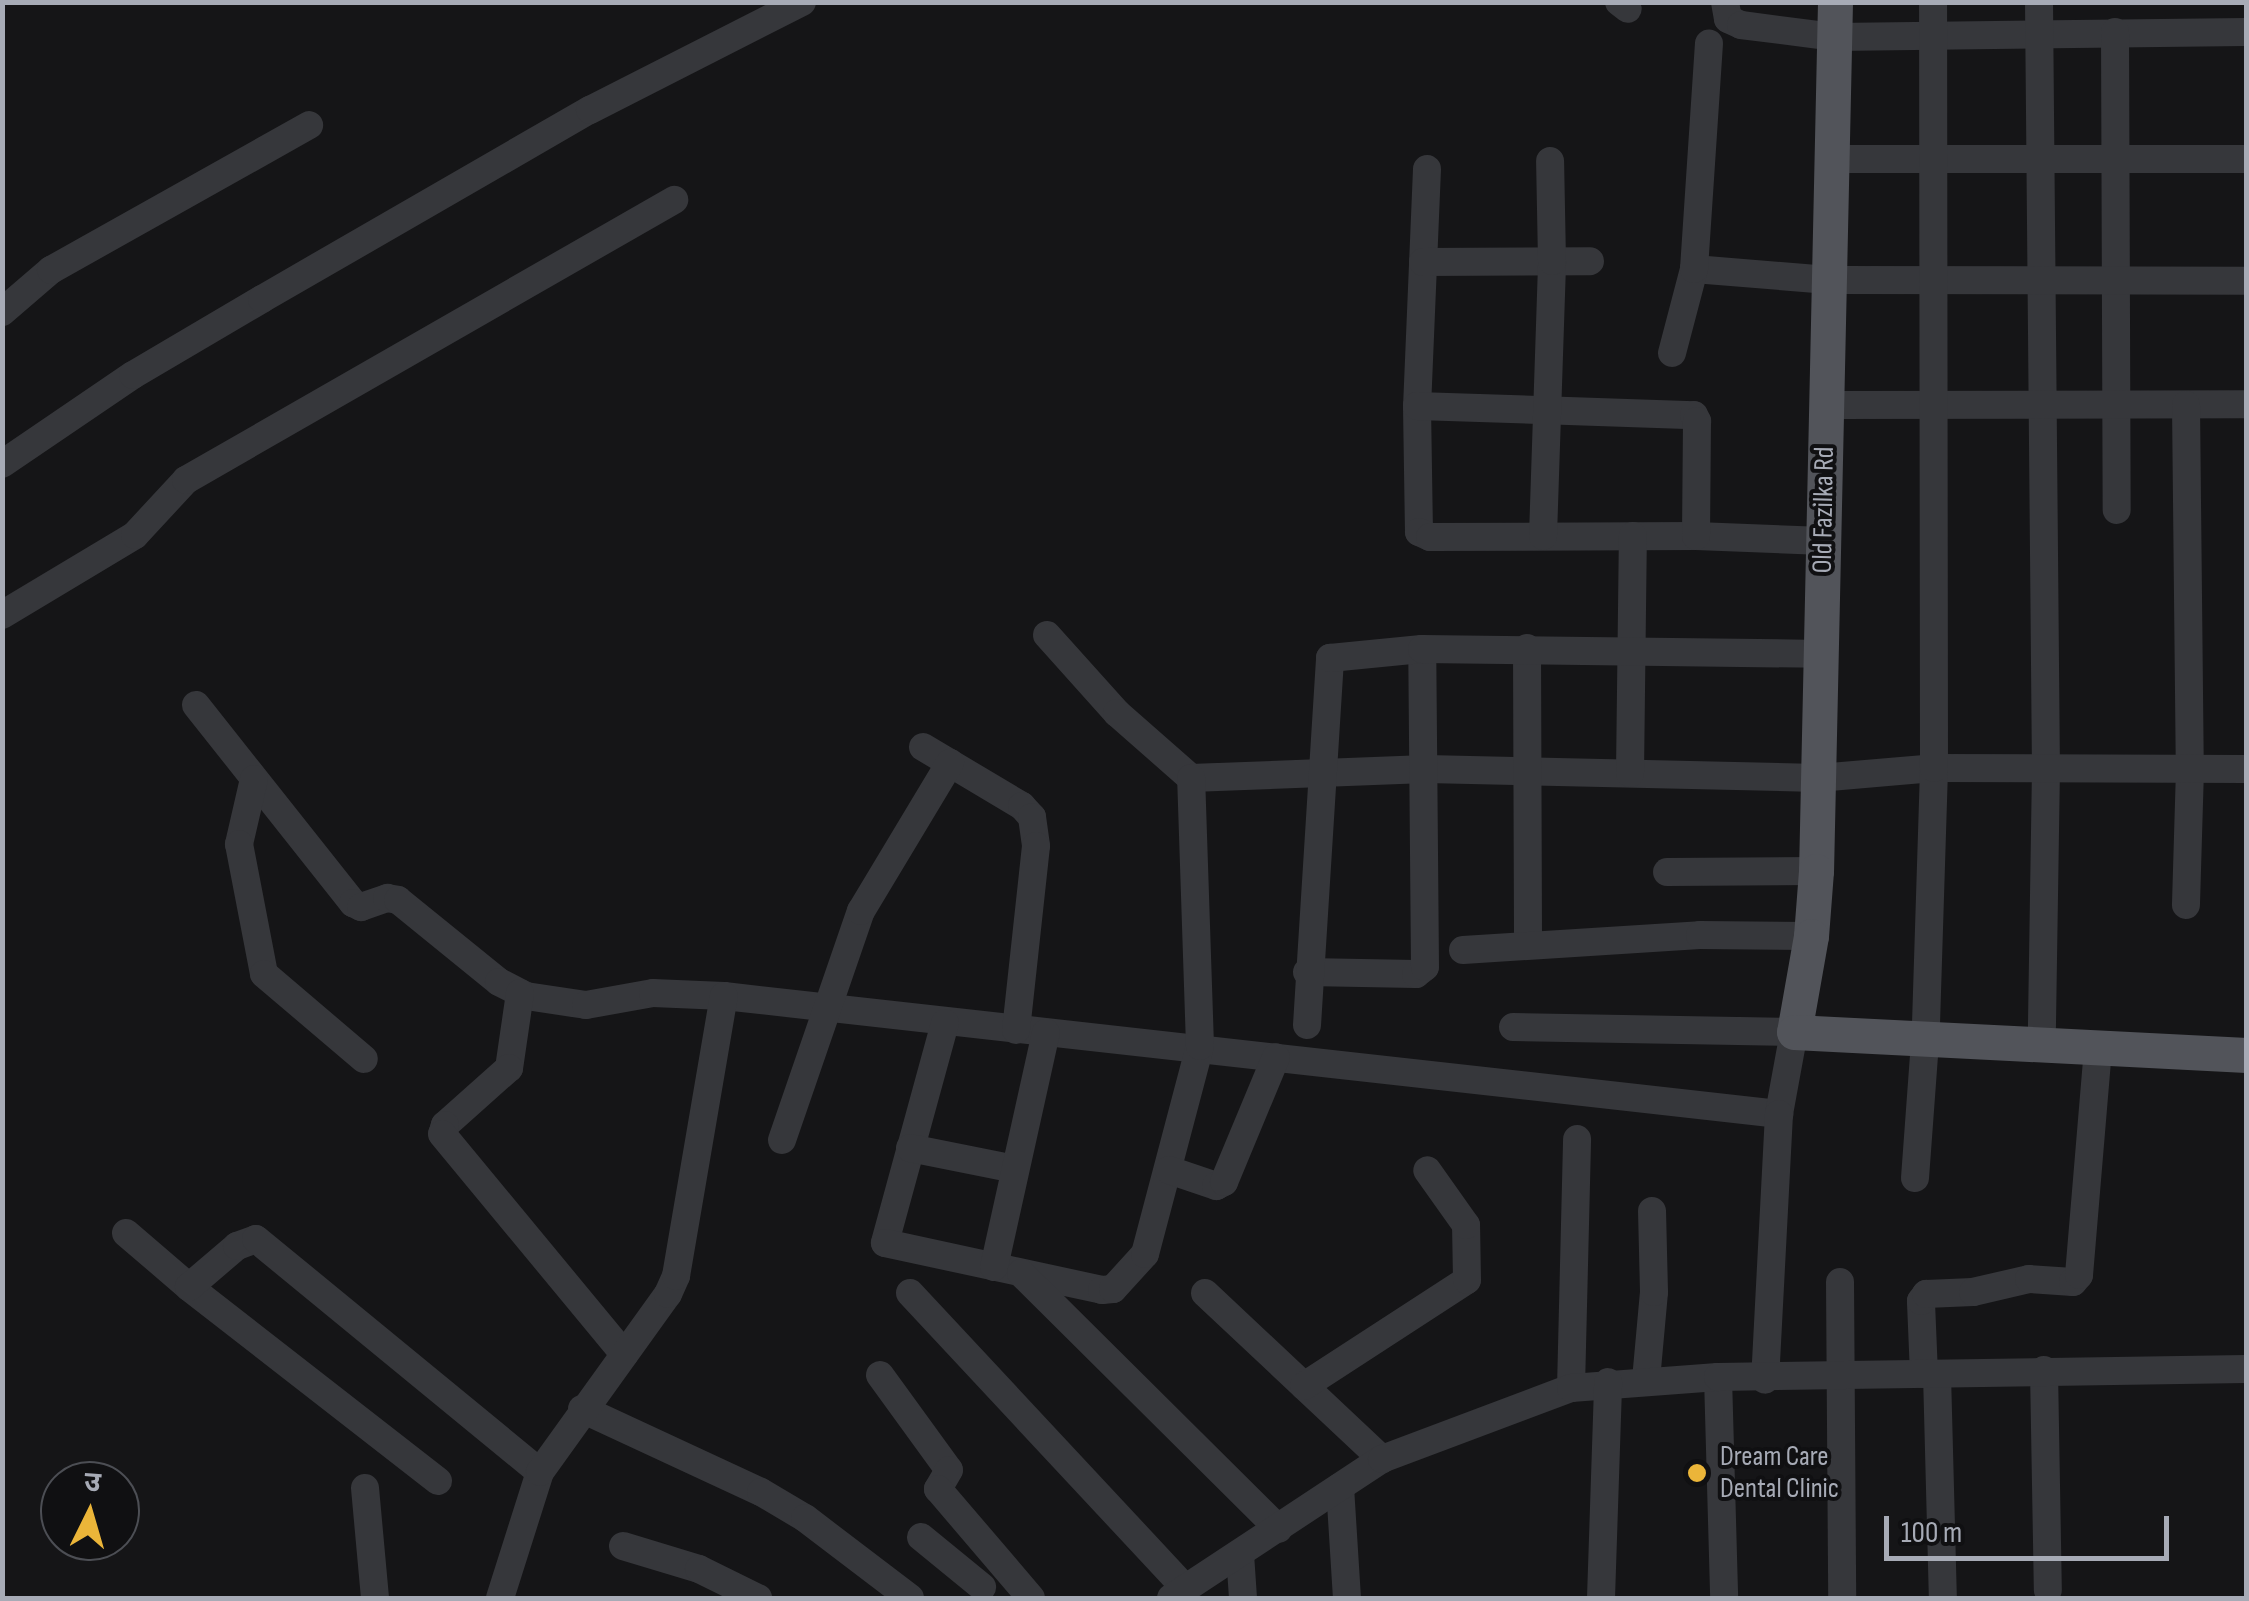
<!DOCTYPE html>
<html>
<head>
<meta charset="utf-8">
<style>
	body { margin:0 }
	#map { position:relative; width:2249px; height:1601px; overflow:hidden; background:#151517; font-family:"Sofia Sans Condensed","Noto Sans Devanagari",sans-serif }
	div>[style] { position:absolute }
	.minor>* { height:28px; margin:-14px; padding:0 14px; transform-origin:14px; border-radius:14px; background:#36373b }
	.major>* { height:35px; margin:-17.5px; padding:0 17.5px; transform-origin:17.5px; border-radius:17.5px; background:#52545a }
	.dots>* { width:28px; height:28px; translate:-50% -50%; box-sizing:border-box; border:5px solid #101012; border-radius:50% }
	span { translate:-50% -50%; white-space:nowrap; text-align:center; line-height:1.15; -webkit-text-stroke:8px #101012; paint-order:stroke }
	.street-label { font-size:28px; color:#a7abb6 }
	.poi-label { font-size:28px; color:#a7abb6 }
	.left { translate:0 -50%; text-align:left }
	.frame { position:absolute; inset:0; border:5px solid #a7abb6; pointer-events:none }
	.north { position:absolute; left:40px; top:1461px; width:100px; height:100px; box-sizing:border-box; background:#101012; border:2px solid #4c4e54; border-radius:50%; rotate:5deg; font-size:28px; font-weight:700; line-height:40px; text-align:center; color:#a7abb6 }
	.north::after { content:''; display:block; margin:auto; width:35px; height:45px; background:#ebb539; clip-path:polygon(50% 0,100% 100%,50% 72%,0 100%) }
	.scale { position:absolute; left:1884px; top:1516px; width:285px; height:45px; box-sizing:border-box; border:5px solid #a7abb6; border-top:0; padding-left:12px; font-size:30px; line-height:35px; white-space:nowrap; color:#a7abb6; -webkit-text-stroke:8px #101012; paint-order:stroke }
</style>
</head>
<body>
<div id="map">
	<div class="minor">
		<i style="left:1619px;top:2px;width:11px;rotate:38deg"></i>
		<i style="left:1725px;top:2px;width:17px;rotate:80deg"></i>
		<i style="left:1728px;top:19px;width:14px;rotate:25deg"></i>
		<i style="left:1741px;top:25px;width:95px;rotate:7.3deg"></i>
		<i style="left:1835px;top:37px;width:411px;rotate:-0.7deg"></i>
		<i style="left:2039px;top:2px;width:766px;rotate:89.48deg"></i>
		<i style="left:2046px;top:768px;width:263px;rotate:90.9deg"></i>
		<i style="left:2115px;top:32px;width:478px;rotate:89.8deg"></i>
		<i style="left:1832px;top:159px;width:414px"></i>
		<i style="left:1427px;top:169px;width:237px;rotate:92.4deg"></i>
		<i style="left:1417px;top:406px;width:126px;rotate:89.1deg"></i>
		<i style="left:1419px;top:532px;width:12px;rotate:24deg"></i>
		<i style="left:1430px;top:537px;width:266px;rotate:-0.2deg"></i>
		<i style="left:1696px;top:536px;width:128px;rotate:2.2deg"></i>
		<i style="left:1423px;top:262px;width:167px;rotate:-0.3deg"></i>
		<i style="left:1694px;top:269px;width:135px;rotate:4.7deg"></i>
		<i style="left:1829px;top:280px;width:417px;rotate:0.1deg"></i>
		<i style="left:2px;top:312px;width:65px;rotate:-40.6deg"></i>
		<i style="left:51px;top:270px;width:296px;rotate:-29.3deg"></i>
		<i style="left:1672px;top:353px;width:87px;rotate:-75.3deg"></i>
		<i style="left:1694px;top:269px;width:226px;rotate:-86.2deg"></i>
		<i style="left:1827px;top:405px;width:419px;rotate:-0.1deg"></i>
		<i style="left:2186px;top:405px;width:364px;rotate:89.4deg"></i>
		<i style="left:2190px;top:769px;width:136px;rotate:91.7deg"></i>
		<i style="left:1417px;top:406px;width:277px;rotate:1.9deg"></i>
		<i style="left:1694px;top:415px;width:7px;rotate:63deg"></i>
		<i style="left:1697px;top:421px;width:115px;rotate:90.5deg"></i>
		<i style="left:2px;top:464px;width:158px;rotate:-34.2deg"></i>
		<i style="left:133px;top:375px;width:150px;rotate:-30.5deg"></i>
		<i style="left:262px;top:299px;width:379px;rotate:-30deg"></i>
		<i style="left:590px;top:110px;width:238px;rotate:-27deg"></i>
		<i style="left:1543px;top:536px;width:275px;rotate:-88.1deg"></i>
		<i style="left:1552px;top:261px;width:100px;rotate:-91.1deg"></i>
		<i style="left:2px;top:615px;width:155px;rotate:-31deg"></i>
		<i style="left:135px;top:535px;width:75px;rotate:-47.2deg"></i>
		<i style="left:186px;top:480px;width:563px;rotate:-29.85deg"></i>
		<i style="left:1047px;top:635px;width:105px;rotate:48.1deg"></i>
		<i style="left:1117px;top:713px;width:98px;rotate:41.3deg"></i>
		<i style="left:1191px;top:778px;width:235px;rotate:-2.2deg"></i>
		<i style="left:1426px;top:769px;width:392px;rotate:1.3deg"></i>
		<i style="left:1818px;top:778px;width:116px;rotate:-4.9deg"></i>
		<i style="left:1934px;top:768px;width:312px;rotate:0.2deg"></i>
		<i style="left:1527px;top:648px;width:284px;rotate:89.8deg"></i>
		<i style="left:196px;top:705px;width:253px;rotate:51.6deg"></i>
		<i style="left:353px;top:903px;width:9px;rotate:27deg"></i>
		<i style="left:361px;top:907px;width:28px;rotate:-19deg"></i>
		<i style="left:387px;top:898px;width:11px;rotate:10deg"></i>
		<i style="left:398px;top:900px;width:130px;rotate:39.1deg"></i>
		<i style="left:499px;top:982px;width:30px;rotate:27deg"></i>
		<i style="left:526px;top:996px;width:61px;rotate:8.5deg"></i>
		<i style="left:586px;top:1005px;width:68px;rotate:-10.2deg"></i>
		<i style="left:653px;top:993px;width:71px;rotate:2.4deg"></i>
		<i style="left:724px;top:996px;width:1062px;rotate:6.38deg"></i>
		<i style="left:923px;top:747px;width:115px;rotate:30.8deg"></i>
		<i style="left:1022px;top:806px;width:15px;rotate:48deg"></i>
		<i style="left:1032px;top:817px;width:29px;rotate:82deg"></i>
		<i style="left:1036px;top:846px;width:185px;rotate:96.2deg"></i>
		<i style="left:1630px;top:773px;width:237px;rotate:-89.3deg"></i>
		<i style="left:254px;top:779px;width:67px;rotate:103deg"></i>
		<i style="left:239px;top:844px;width:132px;rotate:79.1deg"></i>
		<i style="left:264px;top:974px;width:131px;rotate:40.4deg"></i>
		<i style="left:1667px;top:872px;width:149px;rotate:-0.4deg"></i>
		<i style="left:1463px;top:950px;width:237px;rotate:-3.6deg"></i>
		<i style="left:1700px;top:935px;width:111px;rotate:0.5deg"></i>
		<i style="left:1307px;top:972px;width:109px;rotate:1.1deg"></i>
		<i style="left:1416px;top:974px;width:11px;rotate:-38deg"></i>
		<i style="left:1425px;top:967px;width:318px;rotate:-90.5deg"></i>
		<i style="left:520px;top:993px;width:76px;rotate:98.3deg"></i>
		<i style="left:509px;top:1068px;width:86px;rotate:138.3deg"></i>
		<i style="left:445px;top:1125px;width:9px;rotate:108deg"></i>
		<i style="left:442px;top:1134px;width:286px;rotate:50.4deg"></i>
		<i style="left:945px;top:1023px;width:228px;rotate:105.3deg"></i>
		<i style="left:885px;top:1243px;width:222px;rotate:12.2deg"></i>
		<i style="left:1102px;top:1290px;width:11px;rotate:-5deg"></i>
		<i style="left:1113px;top:1289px;width:47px;rotate:-47.6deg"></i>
		<i style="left:1145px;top:1254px;width:215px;rotate:-75.2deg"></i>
		<i style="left:1200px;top:1046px;width:268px;rotate:-91.9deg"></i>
		<i style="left:1926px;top:1024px;width:256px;rotate:-88.2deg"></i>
		<i style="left:1934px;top:768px;width:766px;rotate:-90.07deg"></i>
		<i style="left:1307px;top:1025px;width:368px;rotate:-86.4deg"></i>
		<i style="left:1330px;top:658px;width:92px;rotate:-5.6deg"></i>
		<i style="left:1422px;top:649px;width:399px;rotate:0.7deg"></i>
		<i style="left:1513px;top:1027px;width:281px;rotate:1deg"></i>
		<i style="left:1794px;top:1032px;width:83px;rotate:100.4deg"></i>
		<i style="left:1779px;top:1114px;width:266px;rotate:93deg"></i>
		<i style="left:782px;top:1140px;width:242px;rotate:-71deg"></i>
		<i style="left:861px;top:911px;width:173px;rotate:-59deg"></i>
		<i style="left:910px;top:1148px;width:107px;rotate:11.3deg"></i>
		<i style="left:1169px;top:1170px;width:50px;rotate:18.8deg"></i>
		<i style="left:1216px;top:1186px;width:9px;rotate:-27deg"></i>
		<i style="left:1224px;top:1182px;width:135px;rotate:-67.4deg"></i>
		<i style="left:1915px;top:1178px;width:137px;rotate:-85.8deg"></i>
		<i style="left:126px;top:1233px;width:83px;rotate:40.6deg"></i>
		<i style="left:994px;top:1267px;width:240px;rotate:-77.5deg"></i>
		<i style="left:1021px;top:1273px;width:363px;rotate:44.8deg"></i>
		<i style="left:1840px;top:1282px;width:316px;rotate:89.6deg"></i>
		<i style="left:910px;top:1293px;width:405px;rotate:47deg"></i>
		<i style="left:1205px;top:1293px;width:243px;rotate:43.2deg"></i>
		<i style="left:2044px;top:1370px;width:220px;rotate:89deg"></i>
		<i style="left:1924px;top:1374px;width:73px;rotate:-92.4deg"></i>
		<i style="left:1921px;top:1301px;width:9px;rotate:-54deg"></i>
		<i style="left:1926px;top:1294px;width:47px;rotate:-2.4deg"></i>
		<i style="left:1973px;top:1292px;width:57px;rotate:-13.1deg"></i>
		<i style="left:2029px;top:1279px;width:44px;rotate:3.9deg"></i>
		<i style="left:2073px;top:1282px;width:9px;rotate:-49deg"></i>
		<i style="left:2079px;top:1275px;width:226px;rotate:-85.2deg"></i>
		<i style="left:1937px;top:1374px;width:224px;rotate:88.5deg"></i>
		<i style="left:880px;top:1375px;width:117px;rotate:54deg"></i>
		<i style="left:949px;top:1470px;width:22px;rotate:120deg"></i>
		<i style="left:938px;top:1489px;width:143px;rotate:49.5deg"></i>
		<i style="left:1718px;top:1377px;width:221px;rotate:88.4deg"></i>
		<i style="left:1646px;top:1380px;width:88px;rotate:-84.8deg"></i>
		<i style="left:1654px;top:1292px;width:81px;rotate:-91.4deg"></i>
		<i style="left:1304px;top:1386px;width:194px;rotate:-33deg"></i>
		<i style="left:1467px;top:1280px;width:55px;rotate:-91deg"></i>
		<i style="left:1466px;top:1225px;width:67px;rotate:-125.3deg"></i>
		<i style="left:1571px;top:1388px;width:249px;rotate:-88.6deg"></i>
		<i style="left:582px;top:1409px;width:197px;rotate:24.9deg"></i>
		<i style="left:761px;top:1492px;width:51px;rotate:30.6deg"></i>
		<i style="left:805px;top:1518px;width:132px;rotate:37.3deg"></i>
		<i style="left:438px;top:1481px;width:316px;rotate:-142.1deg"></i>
		<i style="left:189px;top:1287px;width:63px;rotate:-40.5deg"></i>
		<i style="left:237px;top:1246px;width:20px;rotate:-20deg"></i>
		<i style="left:256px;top:1239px;width:367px;rotate:39.4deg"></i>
		<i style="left:1340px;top:1487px;width:111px;rotate:86.4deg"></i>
		<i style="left:365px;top:1488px;width:110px;rotate:84.8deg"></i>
		<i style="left:921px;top:1537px;width:79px;rotate:39.3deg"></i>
		<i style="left:623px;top:1546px;width:79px;rotate:16.8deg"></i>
		<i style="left:699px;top:1569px;width:66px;rotate:26.2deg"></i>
		<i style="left:1240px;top:1554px;width:44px;rotate:86.1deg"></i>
		<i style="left:500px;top:1598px;width:132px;rotate:-72.4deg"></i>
		<i style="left:540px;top:1472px;width:219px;rotate:-54.3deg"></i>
		<i style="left:668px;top:1294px;width:20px;rotate:-66deg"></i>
		<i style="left:676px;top:1276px;width:284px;rotate:-80.3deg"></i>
		<i style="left:1171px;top:1598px;width:253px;rotate:-33.4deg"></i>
		<i style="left:1382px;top:1459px;width:202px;rotate:-20.6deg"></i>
		<i style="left:1571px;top:1388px;width:147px;rotate:-4.3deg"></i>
		<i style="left:1718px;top:1377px;width:528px;rotate:-0.87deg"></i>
		<i style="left:1601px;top:1598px;width:216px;rotate:-88.1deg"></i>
	</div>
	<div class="major">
		<i style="left:1835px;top:2px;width:869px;rotate:91.25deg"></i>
		<i style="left:1816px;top:871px;width:65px;rotate:94.4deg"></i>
		<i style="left:1811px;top:936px;width:97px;rotate:100deg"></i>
		<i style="left:1794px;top:1032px;width:453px;rotate:2.9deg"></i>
	</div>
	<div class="dots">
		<i style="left:1697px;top:1473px;background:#ebb539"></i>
	</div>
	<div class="street-label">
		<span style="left:1824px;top:510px;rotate:-89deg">Old Fazilka Rd</span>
	</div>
	<div class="poi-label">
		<span class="left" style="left:1720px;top:1473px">Dream Care<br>Dental Clinic</span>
	</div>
	<div class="frame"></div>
	<div class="north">उ</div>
	<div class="scale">100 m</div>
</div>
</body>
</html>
